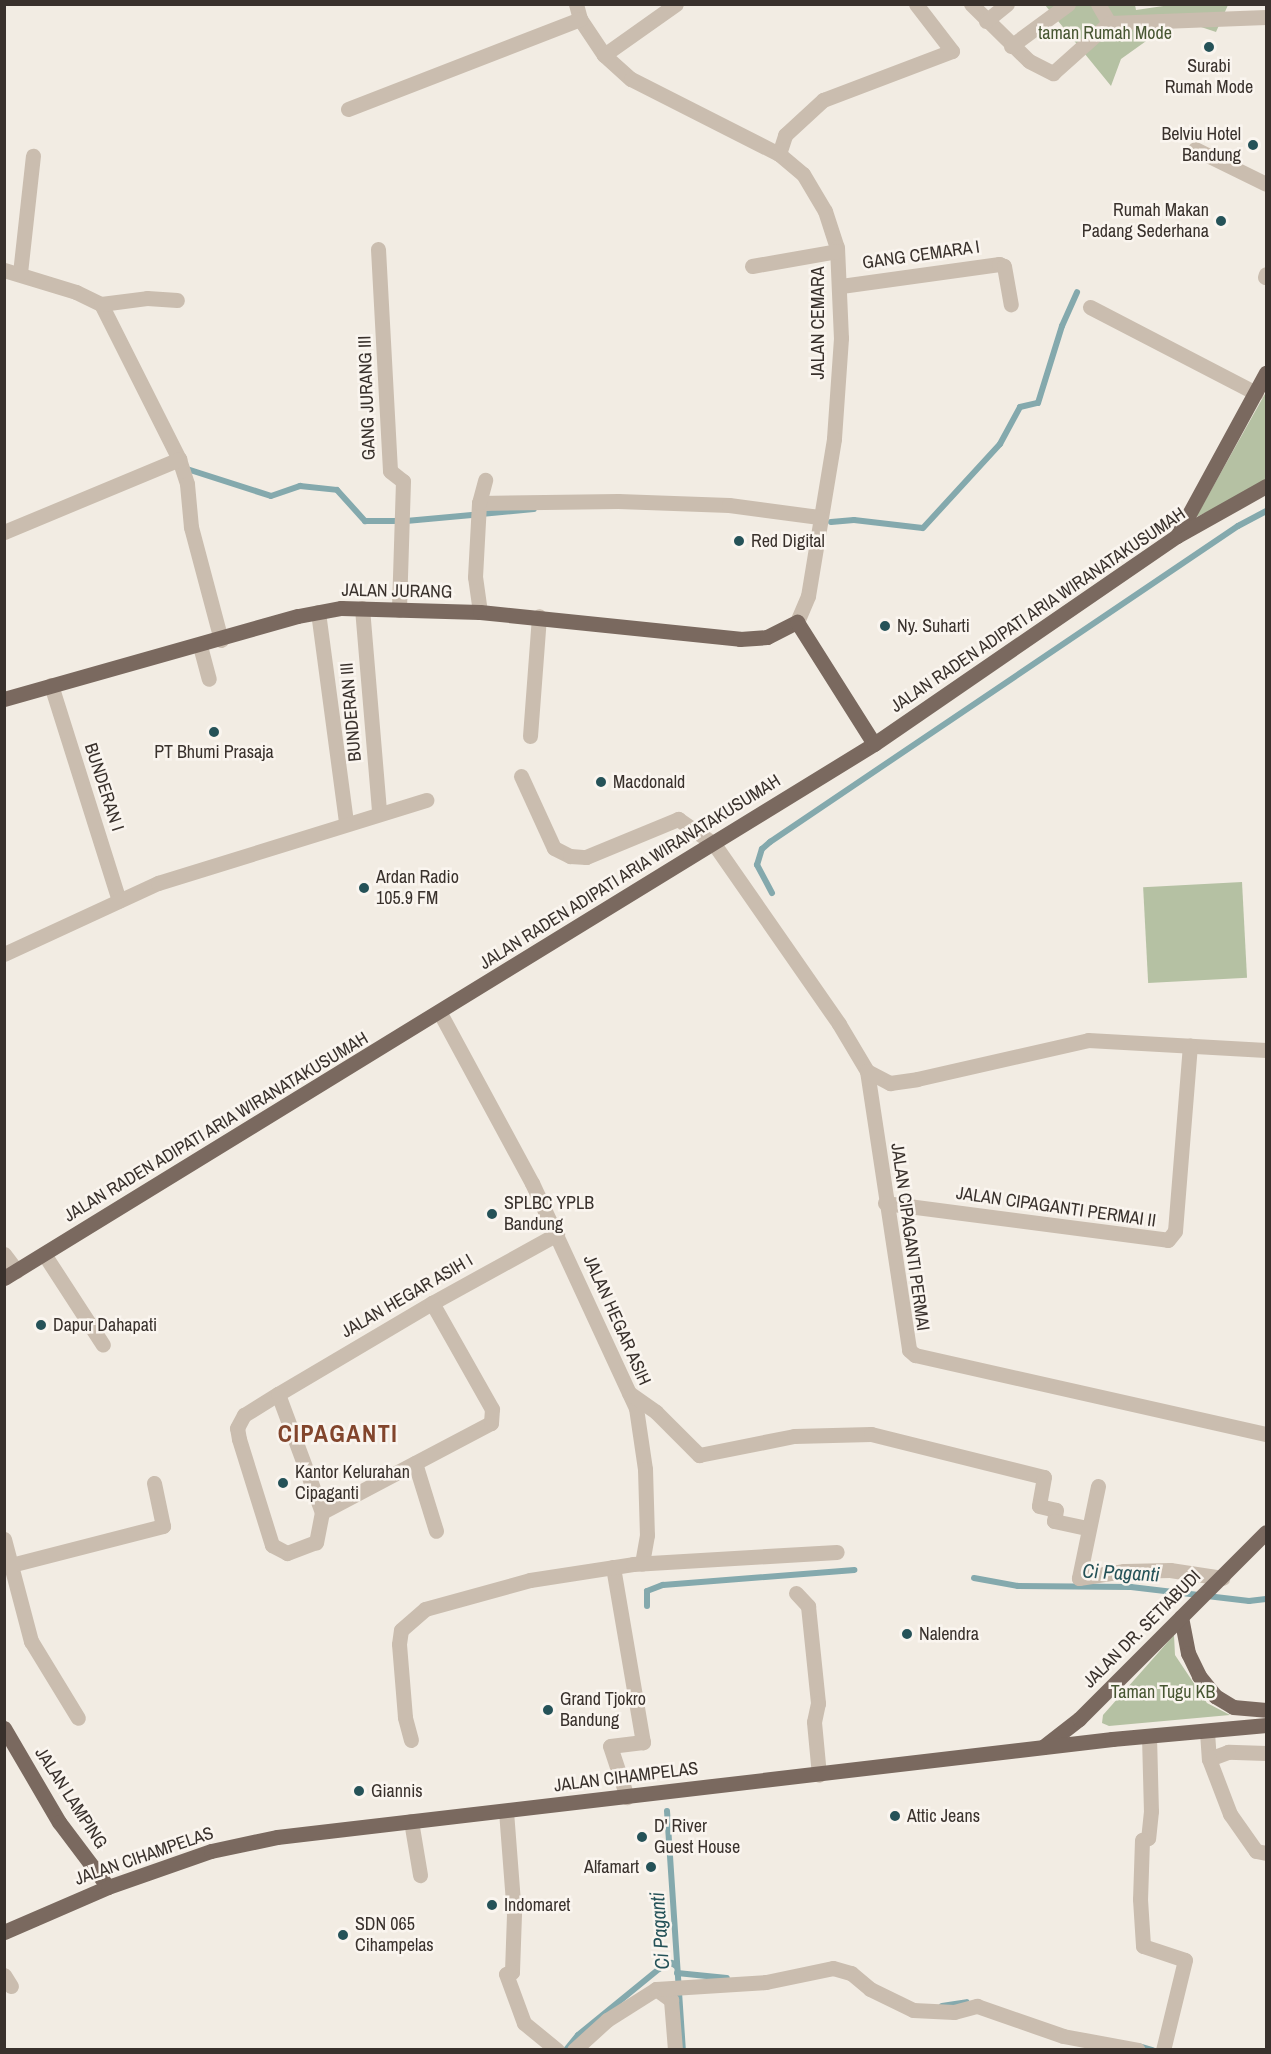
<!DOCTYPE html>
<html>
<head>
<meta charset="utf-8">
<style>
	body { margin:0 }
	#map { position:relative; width:1271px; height:2054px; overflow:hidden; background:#f2ece3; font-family:"Archivo Narrow",sans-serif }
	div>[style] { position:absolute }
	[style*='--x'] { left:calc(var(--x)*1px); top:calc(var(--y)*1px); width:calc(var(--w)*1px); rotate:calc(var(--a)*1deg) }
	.green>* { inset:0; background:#b5c1a3; transform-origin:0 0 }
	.stream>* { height:6px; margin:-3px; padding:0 3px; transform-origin:3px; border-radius:3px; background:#84a9ad }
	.minor>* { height:15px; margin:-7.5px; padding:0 7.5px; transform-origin:7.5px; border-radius:7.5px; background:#cabdaf }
	.major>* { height:15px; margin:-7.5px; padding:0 7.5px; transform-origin:7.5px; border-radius:7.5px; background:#7a695f }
	.dots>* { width:16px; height:16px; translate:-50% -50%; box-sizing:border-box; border:3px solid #faf5ef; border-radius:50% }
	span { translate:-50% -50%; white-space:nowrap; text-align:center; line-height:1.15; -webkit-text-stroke:5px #faf5ef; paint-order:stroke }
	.park-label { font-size:18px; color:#475632 }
	.poi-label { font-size:18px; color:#39312c }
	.right { translate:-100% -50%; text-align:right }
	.left { translate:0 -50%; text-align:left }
	.street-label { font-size:18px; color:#39312c }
	.water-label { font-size:20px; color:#255258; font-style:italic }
	.district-label { font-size:24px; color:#82452c; font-weight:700; letter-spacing:1.5px }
	.frame { position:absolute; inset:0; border:6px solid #39312c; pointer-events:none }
</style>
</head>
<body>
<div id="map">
	<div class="green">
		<div style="clip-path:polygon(1177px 4px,1228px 5px,1216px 32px,1177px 19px,1121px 59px,1111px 86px,1045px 5px,1135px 5px,1136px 10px)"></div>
		<div style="clip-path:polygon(1266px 392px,1266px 485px,1196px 517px)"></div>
		<div style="left:1242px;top:882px;width:96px;height:99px;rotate:87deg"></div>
		<div style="clip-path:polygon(1174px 1635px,1175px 1655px,1207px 1703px,1230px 1715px,1109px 1726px,1102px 1723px,1103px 1715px)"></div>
	</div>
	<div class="stream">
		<div style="--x:187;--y:469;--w:88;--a:17.8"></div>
		<div style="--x:271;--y:496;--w:31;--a:-19"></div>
		<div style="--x:300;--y:486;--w:37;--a:6"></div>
		<div style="--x:337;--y:490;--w:42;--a:47.9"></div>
		<div style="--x:365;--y:521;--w:30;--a:0"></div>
		<div style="--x:481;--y:514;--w:53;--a:-5.4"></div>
		<div style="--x:406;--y:521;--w:66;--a:-5.2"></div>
		<div style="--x:831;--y:522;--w:23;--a:-5"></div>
		<div style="--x:854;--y:520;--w:69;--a:6.6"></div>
		<div style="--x:923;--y:528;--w:114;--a:-47.5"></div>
		<div style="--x:1000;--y:444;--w:42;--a:-61.6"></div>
		<div style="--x:1020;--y:407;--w:18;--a:-13"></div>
		<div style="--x:1038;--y:403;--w:81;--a:-72.7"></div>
		<div style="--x:1062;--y:326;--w:37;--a:-66"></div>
		<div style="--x:772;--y:893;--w:32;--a:-118"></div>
		<div style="--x:757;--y:865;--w:17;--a:-73"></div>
		<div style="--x:762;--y:849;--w:11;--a:-41"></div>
		<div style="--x:770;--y:842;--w:565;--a:-34.03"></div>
		<div style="--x:1238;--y:526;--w:32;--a:-28"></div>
		<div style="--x:974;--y:1578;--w:45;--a:10.3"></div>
		<div style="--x:1018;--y:1586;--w:113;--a:0.5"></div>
		<div style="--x:1131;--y:1587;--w:119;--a:6.8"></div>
		<div style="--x:1249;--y:1601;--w:17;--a:-7"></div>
		<div style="--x:647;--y:1606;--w:15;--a:-90"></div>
		<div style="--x:647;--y:1591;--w:17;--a:-21"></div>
		<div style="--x:663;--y:1585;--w:192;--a:-4.5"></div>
		<div style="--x:667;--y:1811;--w:240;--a:86.2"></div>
		<div style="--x:677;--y:1973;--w:50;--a:5.7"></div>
		<div style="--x:942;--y:2006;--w:25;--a:-9"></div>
		<div style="--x:1138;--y:2046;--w:15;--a:16"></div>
		<div style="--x:566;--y:2050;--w:19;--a:-51"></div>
		<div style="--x:578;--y:2035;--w:104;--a:-39.2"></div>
		<div style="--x:659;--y:1969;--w:14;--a:-25"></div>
		<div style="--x:672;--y:1963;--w:5;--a:37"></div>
	</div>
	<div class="minor">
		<div style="--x:576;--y:4;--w:16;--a:75"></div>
		<div style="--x:580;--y:19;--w:43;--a:56.3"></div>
		<div style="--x:604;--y:55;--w:36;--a:42"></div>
		<div style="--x:631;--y:79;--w:166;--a:26.9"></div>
		<div style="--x:779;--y:154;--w:31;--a:40"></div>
		<div style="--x:803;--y:174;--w:43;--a:59.3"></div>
		<div style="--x:825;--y:211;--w:38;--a:72"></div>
		<div style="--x:837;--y:247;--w:91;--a:87.5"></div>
		<div style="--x:841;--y:338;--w:101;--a:94"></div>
		<div style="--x:834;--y:439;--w:159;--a:99.4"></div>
		<div style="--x:808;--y:596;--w:28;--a:113"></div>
		<div style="--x:971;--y:4;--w:81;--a:44.5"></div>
		<div style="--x:1029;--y:61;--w:27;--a:27"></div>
		<div style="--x:1053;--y:73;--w:75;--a:-41.8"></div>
		<div style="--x:1098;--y:4;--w:22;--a:60"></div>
		<div style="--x:986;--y:21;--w:27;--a:-39"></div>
		<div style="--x:1109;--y:23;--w:157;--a:-2.2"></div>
		<div style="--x:1011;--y:46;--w:71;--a:-36.4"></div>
		<div style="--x:604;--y:55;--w:88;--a:-35.3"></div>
		<div style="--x:348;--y:109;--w:249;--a:-21.2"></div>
		<div style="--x:1195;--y:149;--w:79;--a:26.2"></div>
		<div style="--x:779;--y:154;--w:20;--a:-72"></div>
		<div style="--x:785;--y:135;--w:52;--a:-42.6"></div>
		<div style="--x:823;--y:100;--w:138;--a:-20.8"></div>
		<div style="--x:952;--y:51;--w:59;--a:-127.5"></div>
		<div style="--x:378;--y:249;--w:222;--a:86.9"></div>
		<div style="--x:390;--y:471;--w:16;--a:38"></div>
		<div style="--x:403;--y:481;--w:129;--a:91.8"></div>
		<div style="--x:752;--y:266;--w:86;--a:-10"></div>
		<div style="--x:4;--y:270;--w:75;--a:17"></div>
		<div style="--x:76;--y:292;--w:28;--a:26"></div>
		<div style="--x:101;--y:304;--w:174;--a:63.3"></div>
		<div style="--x:179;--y:459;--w:26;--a:72"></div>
		<div style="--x:187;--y:484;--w:43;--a:84.7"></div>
		<div style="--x:191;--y:527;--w:117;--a:75.1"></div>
		<div style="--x:20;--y:273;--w:118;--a:-83.7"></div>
		<div style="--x:1265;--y:277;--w:3;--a:-72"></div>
		<div style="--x:841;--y:286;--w:160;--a:-7.9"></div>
		<div style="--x:999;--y:264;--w:5;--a:22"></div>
		<div style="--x:1004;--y:266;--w:39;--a:80"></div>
		<div style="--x:101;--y:304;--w:46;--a:-7.4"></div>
		<div style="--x:147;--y:298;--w:30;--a:4"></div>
		<div style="--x:1090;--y:307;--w:187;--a:27.4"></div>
		<div style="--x:479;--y:503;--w:139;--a:-0.8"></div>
		<div style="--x:618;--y:501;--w:111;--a:2.1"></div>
		<div style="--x:729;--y:505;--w:91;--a:7.6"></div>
		<div style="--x:4;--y:532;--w:190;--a:-22.6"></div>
		<div style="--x:362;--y:608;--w:205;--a:85.2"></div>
		<div style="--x:318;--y:612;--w:213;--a:82.4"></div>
		<div style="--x:480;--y:612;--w:35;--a:-98"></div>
		<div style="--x:475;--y:577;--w:74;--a:-86.9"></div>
		<div style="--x:479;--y:503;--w:24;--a:-75"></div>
		<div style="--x:200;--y:646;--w:34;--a:75"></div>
		<div style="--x:51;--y:685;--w:226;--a:72.5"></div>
		<div style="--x:530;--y:736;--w:120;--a:-85.7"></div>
		<div style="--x:521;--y:776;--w:79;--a:65.4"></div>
		<div style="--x:554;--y:848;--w:18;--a:27"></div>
		<div style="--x:570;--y:856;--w:16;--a:4"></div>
		<div style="--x:586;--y:857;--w:100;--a:-22.4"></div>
		<div style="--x:678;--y:819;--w:44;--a:34.8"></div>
		<div style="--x:714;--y:844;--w:219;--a:55.2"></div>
		<div style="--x:839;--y:1024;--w:55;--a:59.2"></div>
		<div style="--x:867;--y:1071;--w:282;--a:81.4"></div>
		<div style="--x:909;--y:1350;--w:8;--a:40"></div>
		<div style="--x:915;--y:1355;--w:360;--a:12.7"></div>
		<div style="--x:4;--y:954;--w:170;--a:-24.8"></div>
		<div style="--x:158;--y:883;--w:281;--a:-17.2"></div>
		<div style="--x:440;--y:1013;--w:193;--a:61.6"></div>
		<div style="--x:532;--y:1183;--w:248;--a:65.2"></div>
		<div style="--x:636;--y:1408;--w:62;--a:81.6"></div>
		<div style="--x:645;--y:1469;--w:66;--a:88.3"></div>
		<div style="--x:647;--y:1535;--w:29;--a:100"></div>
		<div style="--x:867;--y:1071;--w:26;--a:28"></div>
		<div style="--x:890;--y:1083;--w:27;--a:-8"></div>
		<div style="--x:917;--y:1079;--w:175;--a:-12.8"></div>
		<div style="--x:1088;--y:1040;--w:178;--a:3.2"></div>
		<div style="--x:885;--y:1203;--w:285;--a:7.4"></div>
		<div style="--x:1168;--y:1240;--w:11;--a:-52"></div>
		<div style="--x:1175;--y:1231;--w:186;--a:-85.4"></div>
		<div style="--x:4;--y:1254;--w:21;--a:53"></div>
		<div style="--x:44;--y:1254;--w:108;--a:57"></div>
		<div style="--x:629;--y:1393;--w:33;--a:35"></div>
		<div style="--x:656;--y:1412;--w:61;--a:45"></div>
		<div style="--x:699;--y:1455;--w:97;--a:-11.3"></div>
		<div style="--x:794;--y:1436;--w:77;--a:-1.5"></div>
		<div style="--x:871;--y:1434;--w:178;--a:14"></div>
		<div style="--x:1044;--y:1477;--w:29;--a:100"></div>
		<div style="--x:1039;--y:1506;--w:17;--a:13"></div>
		<div style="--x:1056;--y:1510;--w:11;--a:100"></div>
		<div style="--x:1054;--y:1521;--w:34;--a:12"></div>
		<div style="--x:278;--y:1394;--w:126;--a:69.6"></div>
		<div style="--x:322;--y:1512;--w:31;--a:101"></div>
		<div style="--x:316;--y:1542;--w:31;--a:159"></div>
		<div style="--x:287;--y:1553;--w:17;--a:-152"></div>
		<div style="--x:272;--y:1545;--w:111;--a:-107.3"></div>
		<div style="--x:239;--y:1439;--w:11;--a:-100"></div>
		<div style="--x:237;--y:1428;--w:15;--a:-62"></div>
		<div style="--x:244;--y:1415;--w:40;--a:-32"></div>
		<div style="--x:278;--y:1394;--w:179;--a:-30.6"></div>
		<div style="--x:432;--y:1303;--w:143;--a:-28.9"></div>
		<div style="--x:415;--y:1463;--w:71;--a:72.8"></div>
		<div style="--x:1098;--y:1486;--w:94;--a:101.7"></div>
		<div style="--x:1079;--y:1578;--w:46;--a:-8.8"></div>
		<div style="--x:1124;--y:1571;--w:46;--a:-1.2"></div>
		<div style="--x:1170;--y:1570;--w:53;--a:8.7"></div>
		<div style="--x:322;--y:1512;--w:191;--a:-27.8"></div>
		<div style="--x:491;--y:1423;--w:14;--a:-86"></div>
		<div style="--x:492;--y:1409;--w:122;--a:-119.5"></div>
		<div style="--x:4;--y:1539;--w:106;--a:75.2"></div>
		<div style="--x:31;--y:1641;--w:90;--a:58.6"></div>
		<div style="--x:11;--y:1565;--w:157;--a:-14.4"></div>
		<div style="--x:163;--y:1526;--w:44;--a:-101.8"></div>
		<div style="--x:613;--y:1567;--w:178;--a:80.3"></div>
		<div style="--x:643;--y:1742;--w:33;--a:173"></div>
		<div style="--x:610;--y:1746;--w:54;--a:71.6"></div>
		<div style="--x:796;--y:1593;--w:18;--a:47"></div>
		<div style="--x:808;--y:1606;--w:98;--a:84.1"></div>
		<div style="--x:818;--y:1703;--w:19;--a:102"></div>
		<div style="--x:814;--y:1722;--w:53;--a:84.6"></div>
		<div style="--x:1207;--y:1732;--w:27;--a:86"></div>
		<div style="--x:1149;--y:1736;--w:75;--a:88.5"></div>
		<div style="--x:1151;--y:1811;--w:27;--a:96"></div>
		<div style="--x:1148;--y:1838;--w:6;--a:162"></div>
		<div style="--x:1142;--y:1840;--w:59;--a:91.9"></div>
		<div style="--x:1140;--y:1899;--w:47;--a:86.3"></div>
		<div style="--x:1143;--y:1946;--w:44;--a:18.4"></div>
		<div style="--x:1185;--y:1960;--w:93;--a:103.7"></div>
		<div style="--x:411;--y:1740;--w:24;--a:-105"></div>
		<div style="--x:405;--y:1717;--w:73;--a:-94.7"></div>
		<div style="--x:399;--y:1644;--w:14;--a:-82"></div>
		<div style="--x:401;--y:1630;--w:32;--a:-41"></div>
		<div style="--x:425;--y:1609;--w:109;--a:-15.4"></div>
		<div style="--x:530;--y:1580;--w:104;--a:-8.8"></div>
		<div style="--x:633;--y:1564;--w:204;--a:-3.4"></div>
		<div style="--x:1266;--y:1753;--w:38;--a:-178"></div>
		<div style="--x:1228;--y:1752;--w:20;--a:160"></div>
		<div style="--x:1209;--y:1759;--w:59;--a:69.1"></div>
		<div style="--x:1230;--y:1814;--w:45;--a:54.9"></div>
		<div style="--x:1256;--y:1851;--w:10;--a:11"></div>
		<div style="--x:506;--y:1811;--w:103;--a:85.6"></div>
		<div style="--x:514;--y:1914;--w:58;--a:92"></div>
		<div style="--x:512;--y:1972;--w:6;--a:162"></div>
		<div style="--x:506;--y:1974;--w:52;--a:69.8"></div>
		<div style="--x:524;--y:2023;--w:43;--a:39.3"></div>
		<div style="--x:411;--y:1821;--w:55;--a:80.5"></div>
		<div style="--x:4;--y:1975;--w:13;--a:58"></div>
		<div style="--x:656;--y:1989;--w:19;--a:36"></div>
		<div style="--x:671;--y:2000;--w:50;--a:85.4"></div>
		<div style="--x:574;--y:2050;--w:45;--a:-42.3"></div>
		<div style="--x:607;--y:2020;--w:58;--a:-32.3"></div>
		<div style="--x:656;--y:1989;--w:110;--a:-3.6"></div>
		<div style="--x:766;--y:1982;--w:68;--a:-11.8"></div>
		<div style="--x:833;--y:1968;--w:19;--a:16"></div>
		<div style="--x:851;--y:1973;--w:25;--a:40"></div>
		<div style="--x:870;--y:1989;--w:48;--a:26"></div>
		<div style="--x:913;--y:2010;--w:41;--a:2.8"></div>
		<div style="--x:954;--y:2012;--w:24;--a:-15"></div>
		<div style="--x:977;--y:2006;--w:91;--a:19.2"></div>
		<div style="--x:1063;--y:2036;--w:76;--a:10.6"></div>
	</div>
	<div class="major">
		<div style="--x:1177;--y:536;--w:186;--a:-61.4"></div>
		<div style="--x:4;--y:699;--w:305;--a:-15.8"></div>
		<div style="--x:298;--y:616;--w:44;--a:-10.5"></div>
		<div style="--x:341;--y:608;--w:139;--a:1.6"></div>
		<div style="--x:480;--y:612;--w:261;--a:5.9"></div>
		<div style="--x:740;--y:639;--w:27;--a:-4"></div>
		<div style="--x:767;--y:637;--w:34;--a:-27"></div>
		<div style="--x:797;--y:622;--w:144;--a:57.7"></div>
		<div style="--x:4;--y:1278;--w:1021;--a:-31.54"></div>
		<div style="--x:874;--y:744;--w:368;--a:-34.5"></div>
		<div style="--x:1177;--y:536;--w:102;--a:-29.3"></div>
		<div style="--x:1181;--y:1617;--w:37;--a:79"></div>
		<div style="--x:1188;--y:1653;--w:25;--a:64"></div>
		<div style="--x:1199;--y:1676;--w:26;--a:51"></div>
		<div style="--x:1215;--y:1696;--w:21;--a:31"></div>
		<div style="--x:1233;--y:1707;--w:33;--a:5"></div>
		<div style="--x:4;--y:1728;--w:109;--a:59.7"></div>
		<div style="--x:59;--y:1822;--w:81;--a:53"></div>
		<div style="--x:1043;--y:1747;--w:46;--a:-37.9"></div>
		<div style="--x:1079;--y:1719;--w:264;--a:-45"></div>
		<div style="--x:4;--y:1932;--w:113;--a:-23.4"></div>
		<div style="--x:108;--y:1887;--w:109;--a:-19.3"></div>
		<div style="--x:211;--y:1851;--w:67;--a:-12"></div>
		<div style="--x:277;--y:1837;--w:841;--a:-6.69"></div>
		<div style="--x:1112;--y:1739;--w:155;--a:-5.2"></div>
	</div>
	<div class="dots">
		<div style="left:1209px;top:47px;background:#255258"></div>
		<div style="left:1253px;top:145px;background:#255258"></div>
		<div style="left:1221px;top:221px;background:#255258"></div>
		<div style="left:739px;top:541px;background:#255258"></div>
		<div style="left:885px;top:626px;background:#255258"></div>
		<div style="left:214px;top:732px;background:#255258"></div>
		<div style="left:601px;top:782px;background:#255258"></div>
		<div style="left:364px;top:888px;background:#255258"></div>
		<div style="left:492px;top:1214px;background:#255258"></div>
		<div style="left:41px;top:1325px;background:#255258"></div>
		<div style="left:283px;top:1483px;background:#255258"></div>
		<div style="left:907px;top:1634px;background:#255258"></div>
		<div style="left:548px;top:1710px;background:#255258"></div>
		<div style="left:359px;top:1791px;background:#255258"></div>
		<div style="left:895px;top:1816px;background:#255258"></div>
		<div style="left:642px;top:1837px;background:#255258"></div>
		<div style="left:651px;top:1867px;background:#255258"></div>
		<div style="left:492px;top:1905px;background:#255258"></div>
		<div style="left:343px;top:1935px;background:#255258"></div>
	</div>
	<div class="park-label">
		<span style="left:1105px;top:33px">taman Rumah Mode</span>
		<span style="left:1163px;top:1692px">Taman Tugu KB</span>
	</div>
	<div class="poi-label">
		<span style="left:1209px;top:77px">Surabi<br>Rumah Mode</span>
		<span class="right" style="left:1241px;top:145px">Belviu Hotel<br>Bandung</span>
		<span class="right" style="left:1209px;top:221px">Rumah Makan<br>Padang Sederhana</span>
		<span class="left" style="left:751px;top:541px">Red Digital</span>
		<span class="left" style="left:897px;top:626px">Ny. Suharti</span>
		<span style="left:214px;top:752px">PT Bhumi Prasaja</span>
		<span class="left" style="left:613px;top:782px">Macdonald</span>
		<span class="left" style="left:376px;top:888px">Ardan Radio<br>105.9 FM</span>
		<span class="left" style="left:504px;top:1214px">SPLBC YPLB<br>Bandung</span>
		<span class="left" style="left:53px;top:1325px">Dapur Dahapati</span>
		<span class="left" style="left:295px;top:1483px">Kantor Kelurahan<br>Cipaganti</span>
		<span class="left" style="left:919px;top:1634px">Nalendra</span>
		<span class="left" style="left:560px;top:1710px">Grand Tjokro<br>Bandung</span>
		<span class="left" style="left:371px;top:1791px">Giannis</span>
		<span class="left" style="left:907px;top:1816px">Attic Jeans</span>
		<span class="left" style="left:654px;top:1837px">D' River<br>Guest House</span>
		<span class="right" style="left:639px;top:1867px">Alfamart</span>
		<span class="left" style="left:504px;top:1905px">Indomaret</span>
		<span class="left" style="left:355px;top:1935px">SDN 065<br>Cihampelas</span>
	</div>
	<div class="street-label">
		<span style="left:921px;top:255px;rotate:-8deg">GANG CEMARA I</span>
		<span style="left:818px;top:323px;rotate:-90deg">JALAN CEMARA</span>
		<span style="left:367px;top:398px;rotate:-92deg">GANG JURANG III</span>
		<span style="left:397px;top:591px;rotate:1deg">JALAN JURANG</span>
		<span style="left:1038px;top:610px;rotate:-34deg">JALAN RADEN ADIPATI ARIA WIRANATAKUSUMAH</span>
		<span style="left:351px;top:712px;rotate:-95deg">BUNDERAN III</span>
		<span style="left:104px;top:787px;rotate:72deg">BUNDERAN I</span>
		<span style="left:630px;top:872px;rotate:-32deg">JALAN RADEN ADIPATI ARIA WIRANATAKUSUMAH</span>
		<span style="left:216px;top:1127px;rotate:-31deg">JALAN RADEN ADIPATI ARIA WIRANATAKUSUMAH</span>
		<span style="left:1056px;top:1207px;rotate:8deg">JALAN CIPAGANTI PERMAI II</span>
		<span style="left:910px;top:1237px;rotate:82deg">JALAN CIPAGANTI PERMAI</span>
		<span style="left:407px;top:1296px;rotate:-30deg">JALAN HEGAR ASIH I</span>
		<span style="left:617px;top:1320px;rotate:66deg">JALAN HEGAR ASIH</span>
		<span style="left:1142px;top:1629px;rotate:-45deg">JALAN DR. SETIABUDI</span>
		<span style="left:626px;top:1777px;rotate:-7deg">JALAN CIHAMPELAS</span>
		<span style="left:71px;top:1798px;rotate:57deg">JALAN LAMPING</span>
		<span style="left:144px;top:1856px;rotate:-19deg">JALAN CIHAMPELAS</span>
	</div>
	<div class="water-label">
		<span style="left:1121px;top:1572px;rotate:3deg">Ci Paganti</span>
		<span style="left:659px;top:1931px;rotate:-94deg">Ci Paganti</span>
	</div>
	<div class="district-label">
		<span style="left:338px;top:1434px">CIPAGANTI</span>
	</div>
	<div class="frame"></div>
</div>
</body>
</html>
